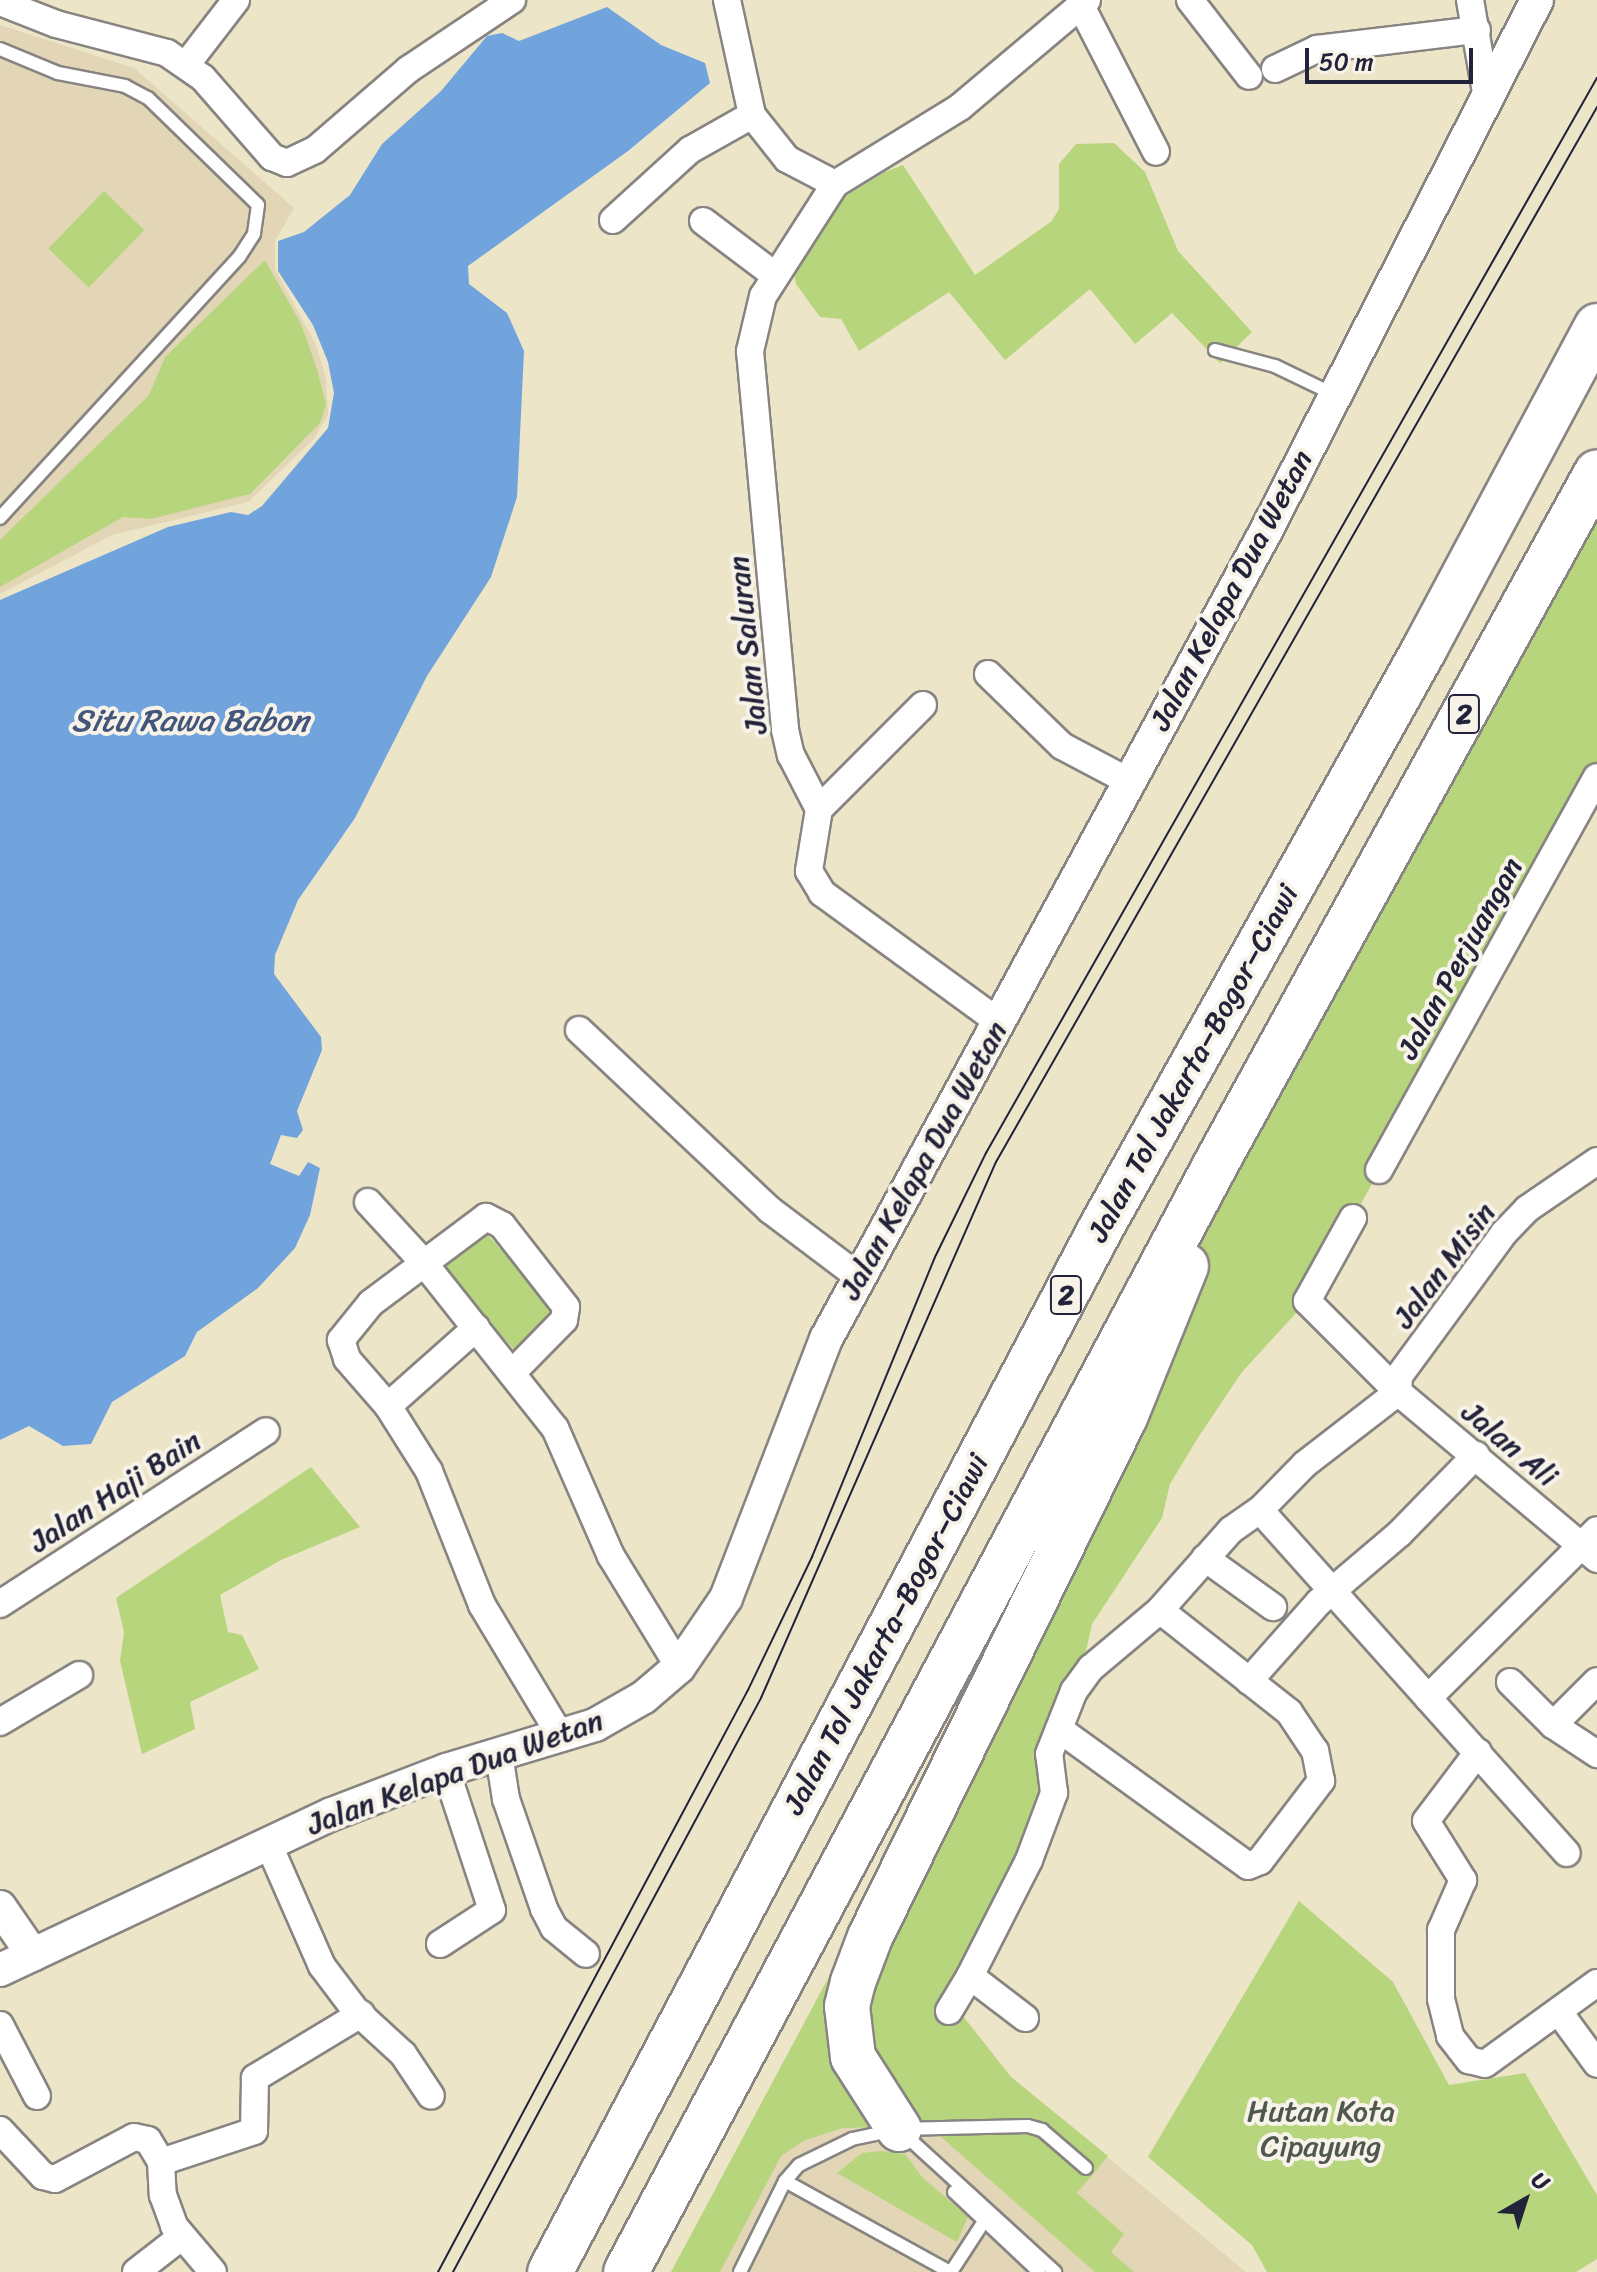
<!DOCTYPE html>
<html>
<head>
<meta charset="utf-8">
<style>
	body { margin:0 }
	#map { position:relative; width:1597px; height:2272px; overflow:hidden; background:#ece5c7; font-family:Sriracha,sans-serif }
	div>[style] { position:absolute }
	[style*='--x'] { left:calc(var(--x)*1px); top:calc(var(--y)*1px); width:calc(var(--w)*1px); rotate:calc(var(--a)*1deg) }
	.built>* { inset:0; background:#e2d6b7 }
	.green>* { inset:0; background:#b7d57c; transform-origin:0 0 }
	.water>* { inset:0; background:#71a4dd }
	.roads { filter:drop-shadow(2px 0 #878481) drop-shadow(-2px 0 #878481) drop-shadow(0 2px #878481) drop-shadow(0 -2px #878481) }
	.service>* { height:12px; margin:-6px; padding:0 6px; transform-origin:6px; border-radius:6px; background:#fff }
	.minor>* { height:26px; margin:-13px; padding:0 13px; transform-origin:13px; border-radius:13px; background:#fff }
	.tertiary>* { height:32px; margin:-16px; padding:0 16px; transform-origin:16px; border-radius:16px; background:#fff }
	.motorway>* { height:44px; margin:-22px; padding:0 22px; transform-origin:22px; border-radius:22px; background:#fff }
	.tram>* { height:2px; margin:-1px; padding:0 1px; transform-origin:1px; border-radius:1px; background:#22223b }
	span { translate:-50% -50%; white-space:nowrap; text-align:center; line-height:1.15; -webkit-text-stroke:8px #f7f3e8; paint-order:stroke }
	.shield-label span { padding:2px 6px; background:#f7f3e8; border:2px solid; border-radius:6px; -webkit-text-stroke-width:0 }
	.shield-label { font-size:28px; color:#22223b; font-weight:700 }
	.street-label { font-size:30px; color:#22223b }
	.park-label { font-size:30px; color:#4f584e }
	.water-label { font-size:32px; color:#42567c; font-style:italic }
	.north { position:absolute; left:1485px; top:2160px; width:80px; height:80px; -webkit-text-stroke:6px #f7f3e8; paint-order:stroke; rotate:39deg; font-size:22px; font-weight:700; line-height:32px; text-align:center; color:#22223b }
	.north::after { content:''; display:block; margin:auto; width:28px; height:36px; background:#22223b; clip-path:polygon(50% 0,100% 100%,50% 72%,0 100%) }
	.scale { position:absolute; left:1305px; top:48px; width:168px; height:36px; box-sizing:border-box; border:4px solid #22223b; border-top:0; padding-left:10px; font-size:24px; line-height:28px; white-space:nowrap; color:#22223b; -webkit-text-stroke:6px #f7f3e8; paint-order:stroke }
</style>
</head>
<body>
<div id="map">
	<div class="built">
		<div style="clip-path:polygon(0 25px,134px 68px,294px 208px,275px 241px,275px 269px,316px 345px,326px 378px,328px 415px,313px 440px,248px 502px,112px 535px,0 594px)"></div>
		<div style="clip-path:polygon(932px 1800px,958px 1813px,1004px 1882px,944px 1993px,1011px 2077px,1246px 2272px,671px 2272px)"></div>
	</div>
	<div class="green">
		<div style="clip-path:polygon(1114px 143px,1145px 172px,1178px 251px,1252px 332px,1220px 363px,1172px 313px,1135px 344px,1090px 289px,1005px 360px,949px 292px,859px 351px,841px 319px,820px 317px,796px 284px,793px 265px,839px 200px,885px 172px,903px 165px,975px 275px,1052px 221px,1059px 209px,1059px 164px,1076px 144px)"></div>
		<div style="left:104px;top:191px;width:56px;height:80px;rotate:44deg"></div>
		<div style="clip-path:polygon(265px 260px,301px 324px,317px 369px,326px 404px,320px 423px,250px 494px,151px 519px,123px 517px,0 587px,0 540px,149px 395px,165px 357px)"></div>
		<div style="clip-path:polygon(1597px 470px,1597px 778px,1307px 1301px,1242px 1372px,1199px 1436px,1170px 1484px,1162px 1518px,1092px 1624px,1054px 1793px,944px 1992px,1011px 2077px,1108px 2156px,1077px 2193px,1124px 2234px,1111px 2252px,1134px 2272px,1095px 2272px,915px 2114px,889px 2082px,875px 2051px,868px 2006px,879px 1968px,957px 1813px,936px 1802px,1218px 1160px)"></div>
		<div style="left:483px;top:1230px;width:114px;height:59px;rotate:47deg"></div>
		<div style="clip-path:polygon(311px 1467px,360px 1527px,281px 1560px,220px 1595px,228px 1632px,242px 1635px,259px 1669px,190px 1702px,195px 1729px,142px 1754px,120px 1661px,124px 1632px,116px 1598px)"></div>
		<div style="clip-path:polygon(925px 1797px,856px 1946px,885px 2127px,843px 2128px,805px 2140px,781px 2156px,720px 2272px,671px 2272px)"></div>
		<div style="clip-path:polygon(1299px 1901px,1393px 1982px,1449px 2085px,1525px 2073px,1597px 2195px,1597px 2259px,1576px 2272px,1267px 2272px,1252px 2245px,1148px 2157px)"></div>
		<div style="clip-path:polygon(881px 2151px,905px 2154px,922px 2177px,968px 2217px,957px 2242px,837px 2173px,862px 2153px)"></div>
	</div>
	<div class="water">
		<div style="clip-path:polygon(607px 7px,661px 45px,705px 63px,710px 83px,628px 151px,468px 266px,469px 284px,507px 313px,524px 351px,517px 497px,491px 577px,427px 676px,355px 818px,298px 900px,275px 955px,274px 974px,321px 1037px,322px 1050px,297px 1111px,303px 1130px,297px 1138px,281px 1135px,270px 1164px,299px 1176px,308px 1162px,320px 1168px,310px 1215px,295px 1248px,258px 1288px,197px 1332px,185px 1356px,112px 1402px,91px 1444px,63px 1446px,29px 1426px,0 1440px,0 600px,168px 527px,231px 512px,248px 515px,262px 506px,328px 428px,334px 393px,328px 362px,313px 325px,278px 271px,278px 241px,304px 232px,350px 195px,382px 144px,441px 91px,487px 36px,502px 33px,519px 41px)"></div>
	</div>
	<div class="roads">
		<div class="service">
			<div style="--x:0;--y:49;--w:63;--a:22.5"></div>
			<div style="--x:58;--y:73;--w:68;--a:11"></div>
			<div style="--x:125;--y:86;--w:26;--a:28"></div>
			<div style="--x:148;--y:98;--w:153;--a:44.2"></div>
			<div style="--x:258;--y:205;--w:29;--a:98"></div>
			<div style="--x:254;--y:234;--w:27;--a:123"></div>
			<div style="--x:239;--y:257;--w:354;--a:132.5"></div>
			<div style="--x:1215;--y:350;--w:62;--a:14.9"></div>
			<div style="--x:1275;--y:366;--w:67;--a:25.8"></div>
			<div style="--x:904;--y:2134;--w:205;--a:42.4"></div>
			<div style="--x:785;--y:2181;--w:188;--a:28.9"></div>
			<div style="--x:954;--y:2192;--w:117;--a:43.3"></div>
			<div style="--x:740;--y:2272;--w:102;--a:-63.7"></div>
			<div style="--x:785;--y:2181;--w:21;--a:-49"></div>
			<div style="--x:799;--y:2165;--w:59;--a:-26.1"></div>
			<div style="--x:852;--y:2139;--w:48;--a:-12"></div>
			<div style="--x:899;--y:2129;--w:129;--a:-1.3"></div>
			<div style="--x:1028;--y:2126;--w:15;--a:16"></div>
			<div style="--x:1042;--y:2130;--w:58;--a:40.8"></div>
			<div style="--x:951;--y:2272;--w:59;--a:-56.9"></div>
		</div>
		<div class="minor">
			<div style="--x:727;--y:0;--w:118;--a:77.7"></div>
			<div style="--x:752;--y:115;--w:56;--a:51.5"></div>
			<div style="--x:787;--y:159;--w:54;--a:27.5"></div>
			<div style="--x:835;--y:184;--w:147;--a:-31.6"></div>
			<div style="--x:960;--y:107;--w:166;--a:-40.1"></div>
			<div style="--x:1190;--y:0;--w:96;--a:52.2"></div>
			<div style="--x:1470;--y:0;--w:94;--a:80.2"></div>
			<div style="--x:0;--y:2;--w:60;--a:21.4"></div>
			<div style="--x:56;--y:24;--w:115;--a:14.6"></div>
			<div style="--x:167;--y:53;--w:44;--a:34.8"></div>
			<div style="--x:203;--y:78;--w:105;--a:48.9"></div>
			<div style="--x:272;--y:157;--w:16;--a:22"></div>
			<div style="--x:287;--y:163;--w:31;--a:-25"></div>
			<div style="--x:315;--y:150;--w:124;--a:-40.8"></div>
			<div style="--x:409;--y:69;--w:124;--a:-33.8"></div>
			<div style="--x:1080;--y:4;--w:166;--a:62.8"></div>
			<div style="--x:186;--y:65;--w:82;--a:-52.4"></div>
			<div style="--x:1275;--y:69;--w:47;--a:-25.5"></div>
			<div style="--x:1317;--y:49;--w:161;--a:-6.8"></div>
			<div style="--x:835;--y:184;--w:133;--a:122.7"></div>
			<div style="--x:763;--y:296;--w:57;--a:103.3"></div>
			<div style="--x:750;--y:351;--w:381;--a:84.7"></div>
			<div style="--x:785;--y:730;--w:26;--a:77"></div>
			<div style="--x:791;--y:755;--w:61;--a:62.6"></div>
			<div style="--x:819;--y:809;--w:63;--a:99.2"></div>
			<div style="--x:809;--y:871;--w:26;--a:59"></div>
			<div style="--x:822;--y:893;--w:219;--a:36.1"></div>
			<div style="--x:613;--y:220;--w:104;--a:-42.3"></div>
			<div style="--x:690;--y:150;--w:71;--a:-29.4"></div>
			<div style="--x:703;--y:221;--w:91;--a:37"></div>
			<div style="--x:988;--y:674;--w:103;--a:44.2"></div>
			<div style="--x:1062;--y:746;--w:75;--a:27.9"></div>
			<div style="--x:819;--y:809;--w:147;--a:-45"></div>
			<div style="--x:579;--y:1030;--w:262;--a:43.3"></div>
			<div style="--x:770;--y:1210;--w:111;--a:37"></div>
			<div style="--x:1379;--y:1170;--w:449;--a:-61"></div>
			<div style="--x:368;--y:1202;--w:83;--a:47.4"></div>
			<div style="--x:424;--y:1263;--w:211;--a:51.6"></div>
			<div style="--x:555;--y:1428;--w:140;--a:66.4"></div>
			<div style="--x:611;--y:1556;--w:130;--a:58.5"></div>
			<div style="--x:1353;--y:1218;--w:95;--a:119"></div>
			<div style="--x:1307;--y:1301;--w:129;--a:45"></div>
			<div style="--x:1398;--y:1392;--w:260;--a:40"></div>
			<div style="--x:512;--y:1373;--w:74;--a:-45.5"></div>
			<div style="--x:564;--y:1320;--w:13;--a:-81"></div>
			<div style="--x:566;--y:1307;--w:104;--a:-128"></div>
			<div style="--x:502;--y:1225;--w:18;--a:-153"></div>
			<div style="--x:486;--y:1217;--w:144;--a:143.2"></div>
			<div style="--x:371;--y:1303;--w:48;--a:129"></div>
			<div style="--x:341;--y:1340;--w:20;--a:72"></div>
			<div style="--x:347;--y:1359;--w:62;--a:48.9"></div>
			<div style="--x:388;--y:1406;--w:77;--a:57.8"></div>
			<div style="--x:429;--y:1471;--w:144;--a:68.4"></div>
			<div style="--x:482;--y:1605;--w:155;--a:59"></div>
			<div style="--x:1398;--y:1392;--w:16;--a:-86"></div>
			<div style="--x:1399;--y:1376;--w:177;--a:-53.7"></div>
			<div style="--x:1504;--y:1233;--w:33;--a:-46"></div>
			<div style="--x:1527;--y:1209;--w:85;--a:-34.4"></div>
			<div style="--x:388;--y:1406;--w:118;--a:-41.6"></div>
			<div style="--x:1260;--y:1510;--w:64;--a:-45.6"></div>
			<div style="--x:1305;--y:1464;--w:118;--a:-37.7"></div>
			<div style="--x:1205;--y:1558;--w:84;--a:35.8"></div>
			<div style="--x:0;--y:1604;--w:317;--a:-33"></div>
			<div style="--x:1249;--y:1681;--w:106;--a:-48.5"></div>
			<div style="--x:1319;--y:1602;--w:106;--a:-40.4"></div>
			<div style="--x:1400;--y:1533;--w:109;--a:-45.7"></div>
			<div style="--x:1510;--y:1682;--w:61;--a:45"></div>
			<div style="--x:1553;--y:1725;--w:53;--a:33.4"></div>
			<div style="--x:1428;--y:1698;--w:238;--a:-44.8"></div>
			<div style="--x:0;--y:1722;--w:92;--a:-30.7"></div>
			<div style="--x:1553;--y:1725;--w:62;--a:-45"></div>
			<div style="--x:1059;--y:1729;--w:233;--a:35.9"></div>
			<div style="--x:1248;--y:1866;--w:13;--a:-23"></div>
			<div style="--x:1260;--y:1861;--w:101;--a:-52.7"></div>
			<div style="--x:1321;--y:1781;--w:31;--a:-101"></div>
			<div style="--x:1315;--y:1751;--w:47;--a:-123.7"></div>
			<div style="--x:1289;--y:1712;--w:164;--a:-141.7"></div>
			<div style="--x:1478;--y:1752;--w:86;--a:127"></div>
			<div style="--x:1426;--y:1821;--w:70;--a:57.9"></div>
			<div style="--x:1463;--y:1880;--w:55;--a:113.7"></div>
			<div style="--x:1441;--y:1930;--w:69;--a:90"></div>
			<div style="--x:1441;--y:1999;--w:38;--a:76"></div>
			<div style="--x:1450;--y:2036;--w:31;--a:52"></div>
			<div style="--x:1469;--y:2060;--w:16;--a:14"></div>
			<div style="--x:1485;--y:2064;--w:138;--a:-35.9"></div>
			<div style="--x:499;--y:1754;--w:46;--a:81.2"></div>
			<div style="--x:506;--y:1799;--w:116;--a:70.9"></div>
			<div style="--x:544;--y:1909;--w:21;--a:62"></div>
			<div style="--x:554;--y:1928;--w:41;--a:39.1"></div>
			<div style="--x:268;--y:1843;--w:134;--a:66.3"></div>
			<div style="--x:322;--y:1966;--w:56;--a:52.9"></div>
			<div style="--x:356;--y:2011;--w:64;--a:42.5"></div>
			<div style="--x:403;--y:2054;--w:50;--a:56.3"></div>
			<div style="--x:440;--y:1944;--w:62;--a:-33.2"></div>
			<div style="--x:492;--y:1910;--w:147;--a:-108.2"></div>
			<div style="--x:949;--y:2011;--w:41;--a:-59"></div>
			<div style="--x:1559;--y:2012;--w:64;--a:53.8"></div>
			<div style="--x:1025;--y:2018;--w:69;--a:-142.6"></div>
			<div style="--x:970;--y:1976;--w:130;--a:-63"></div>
			<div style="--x:1029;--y:1860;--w:72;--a:-69.5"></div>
			<div style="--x:1054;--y:1793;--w:39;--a:-97"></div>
			<div style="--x:1049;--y:1754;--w:68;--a:-68.4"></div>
			<div style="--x:1074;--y:1691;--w:29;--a:-54"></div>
			<div style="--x:1091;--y:1668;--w:90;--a:-40"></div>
			<div style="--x:1160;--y:1610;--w:107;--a:-48.4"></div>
			<div style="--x:1231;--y:1530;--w:35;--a:-35"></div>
			<div style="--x:1260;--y:1510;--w:460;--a:48.2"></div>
			<div style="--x:0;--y:2025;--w:80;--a:62.5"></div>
			<div style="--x:0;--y:2130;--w:63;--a:46.9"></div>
			<div style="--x:43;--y:2176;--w:12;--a:14"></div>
			<div style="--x:55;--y:2179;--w:89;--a:-28"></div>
			<div style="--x:134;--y:2137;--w:14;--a:12"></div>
			<div style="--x:148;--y:2140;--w:26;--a:59"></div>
			<div style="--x:161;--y:2162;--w:33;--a:87"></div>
			<div style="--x:163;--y:2195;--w:33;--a:70"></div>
			<div style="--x:174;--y:2226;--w:60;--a:49.7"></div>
			<div style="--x:161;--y:2162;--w:98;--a:-18.4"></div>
			<div style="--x:254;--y:2131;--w:53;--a:-88.9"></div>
			<div style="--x:255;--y:2078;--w:124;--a:-31.1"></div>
			<div style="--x:136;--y:2272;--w:57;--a:-37.9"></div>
		</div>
		<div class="tertiary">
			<div style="--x:0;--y:1907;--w:58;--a:55.5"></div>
			<div style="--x:0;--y:1970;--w:367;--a:-25.2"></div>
			<div style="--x:332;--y:1814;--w:122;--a:-21.1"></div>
			<div style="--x:446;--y:1770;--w:156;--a:-16.8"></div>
			<div style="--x:595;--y:1725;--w:56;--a:-29.7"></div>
			<div style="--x:644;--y:1697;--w:46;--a:-40.6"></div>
			<div style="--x:679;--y:1667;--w:83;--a:-55.7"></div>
			<div style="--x:726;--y:1598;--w:278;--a:-68.9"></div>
			<div style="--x:826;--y:1339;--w:920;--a:-61.43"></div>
			<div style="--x:1266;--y:531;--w:596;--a:-62.96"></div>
		</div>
		<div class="motorway">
			<div style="--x:899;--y:2129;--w:85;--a:-122.6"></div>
			<div style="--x:853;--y:2057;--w:51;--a:-96.7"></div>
			<div style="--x:847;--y:2006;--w:25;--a:-76"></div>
			<div style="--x:853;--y:1982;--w:48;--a:-69.3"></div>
			<div style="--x:870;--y:1937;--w:579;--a:-63.88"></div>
			<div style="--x:1125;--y:1417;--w:163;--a:-68"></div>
			<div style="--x:550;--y:2272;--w:1183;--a:-62.18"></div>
			<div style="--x:1102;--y:1226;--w:662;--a:-60.8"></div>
			<div style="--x:1425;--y:648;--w:365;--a:-61.9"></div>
			<div style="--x:626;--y:2272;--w:1260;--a:-61.97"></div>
			<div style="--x:1218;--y:1160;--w:785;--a:-61.15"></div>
		</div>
	</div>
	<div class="tram">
		<div style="--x:438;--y:2272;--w:659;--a:-61.96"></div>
		<div style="--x:748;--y:1690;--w:148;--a:-64.3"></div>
		<div style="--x:812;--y:1557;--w:326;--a:-67.7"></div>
		<div style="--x:936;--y:1255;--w:114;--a:-63.9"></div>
		<div style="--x:986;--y:1153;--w:1237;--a:-60.39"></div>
		<div style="--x:453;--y:2272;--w:651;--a:-61.78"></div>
		<div style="--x:761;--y:1698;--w:585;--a:-66.33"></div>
		<div style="--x:996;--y:1162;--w:1214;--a:-60.33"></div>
	</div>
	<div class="shield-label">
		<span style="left:1464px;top:714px">2</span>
		<span style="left:1066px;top:1295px">2</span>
	</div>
	<div class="street-label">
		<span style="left:1231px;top:590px;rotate:-62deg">Jalan Kelapa Dua Wetan</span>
		<span style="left:747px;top:645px;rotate:-96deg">Jalan Saluran</span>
		<span style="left:1460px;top:958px;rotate:-61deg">Jalan Perjuangan</span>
		<span style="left:1193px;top:1063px;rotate:-61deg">Jalan Tol Jakarta–Bogor–Ciawi</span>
		<span style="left:923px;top:1160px;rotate:-61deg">Jalan Kelapa Dua Wetan</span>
		<span style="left:1444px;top:1265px;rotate:-53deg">Jalan Misin</span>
		<span style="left:1510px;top:1444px;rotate:40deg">Jalan Ali</span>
		<span style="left:115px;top:1491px;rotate:-33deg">Jalan Haji Bain</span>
		<span style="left:886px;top:1634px;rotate:-62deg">Jalan Tol Jakarta–Bogor–Ciawi</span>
		<span style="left:455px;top:1772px;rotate:-20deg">Jalan Kelapa Dua Wetan</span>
	</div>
	<div class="park-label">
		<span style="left:1321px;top:2128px">Hutan Kota<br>Cipayung</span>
	</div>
	<div class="water-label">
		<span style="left:190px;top:721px">Situ Rawa Babon</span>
	</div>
	<div class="north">U</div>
	<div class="scale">50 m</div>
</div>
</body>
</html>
